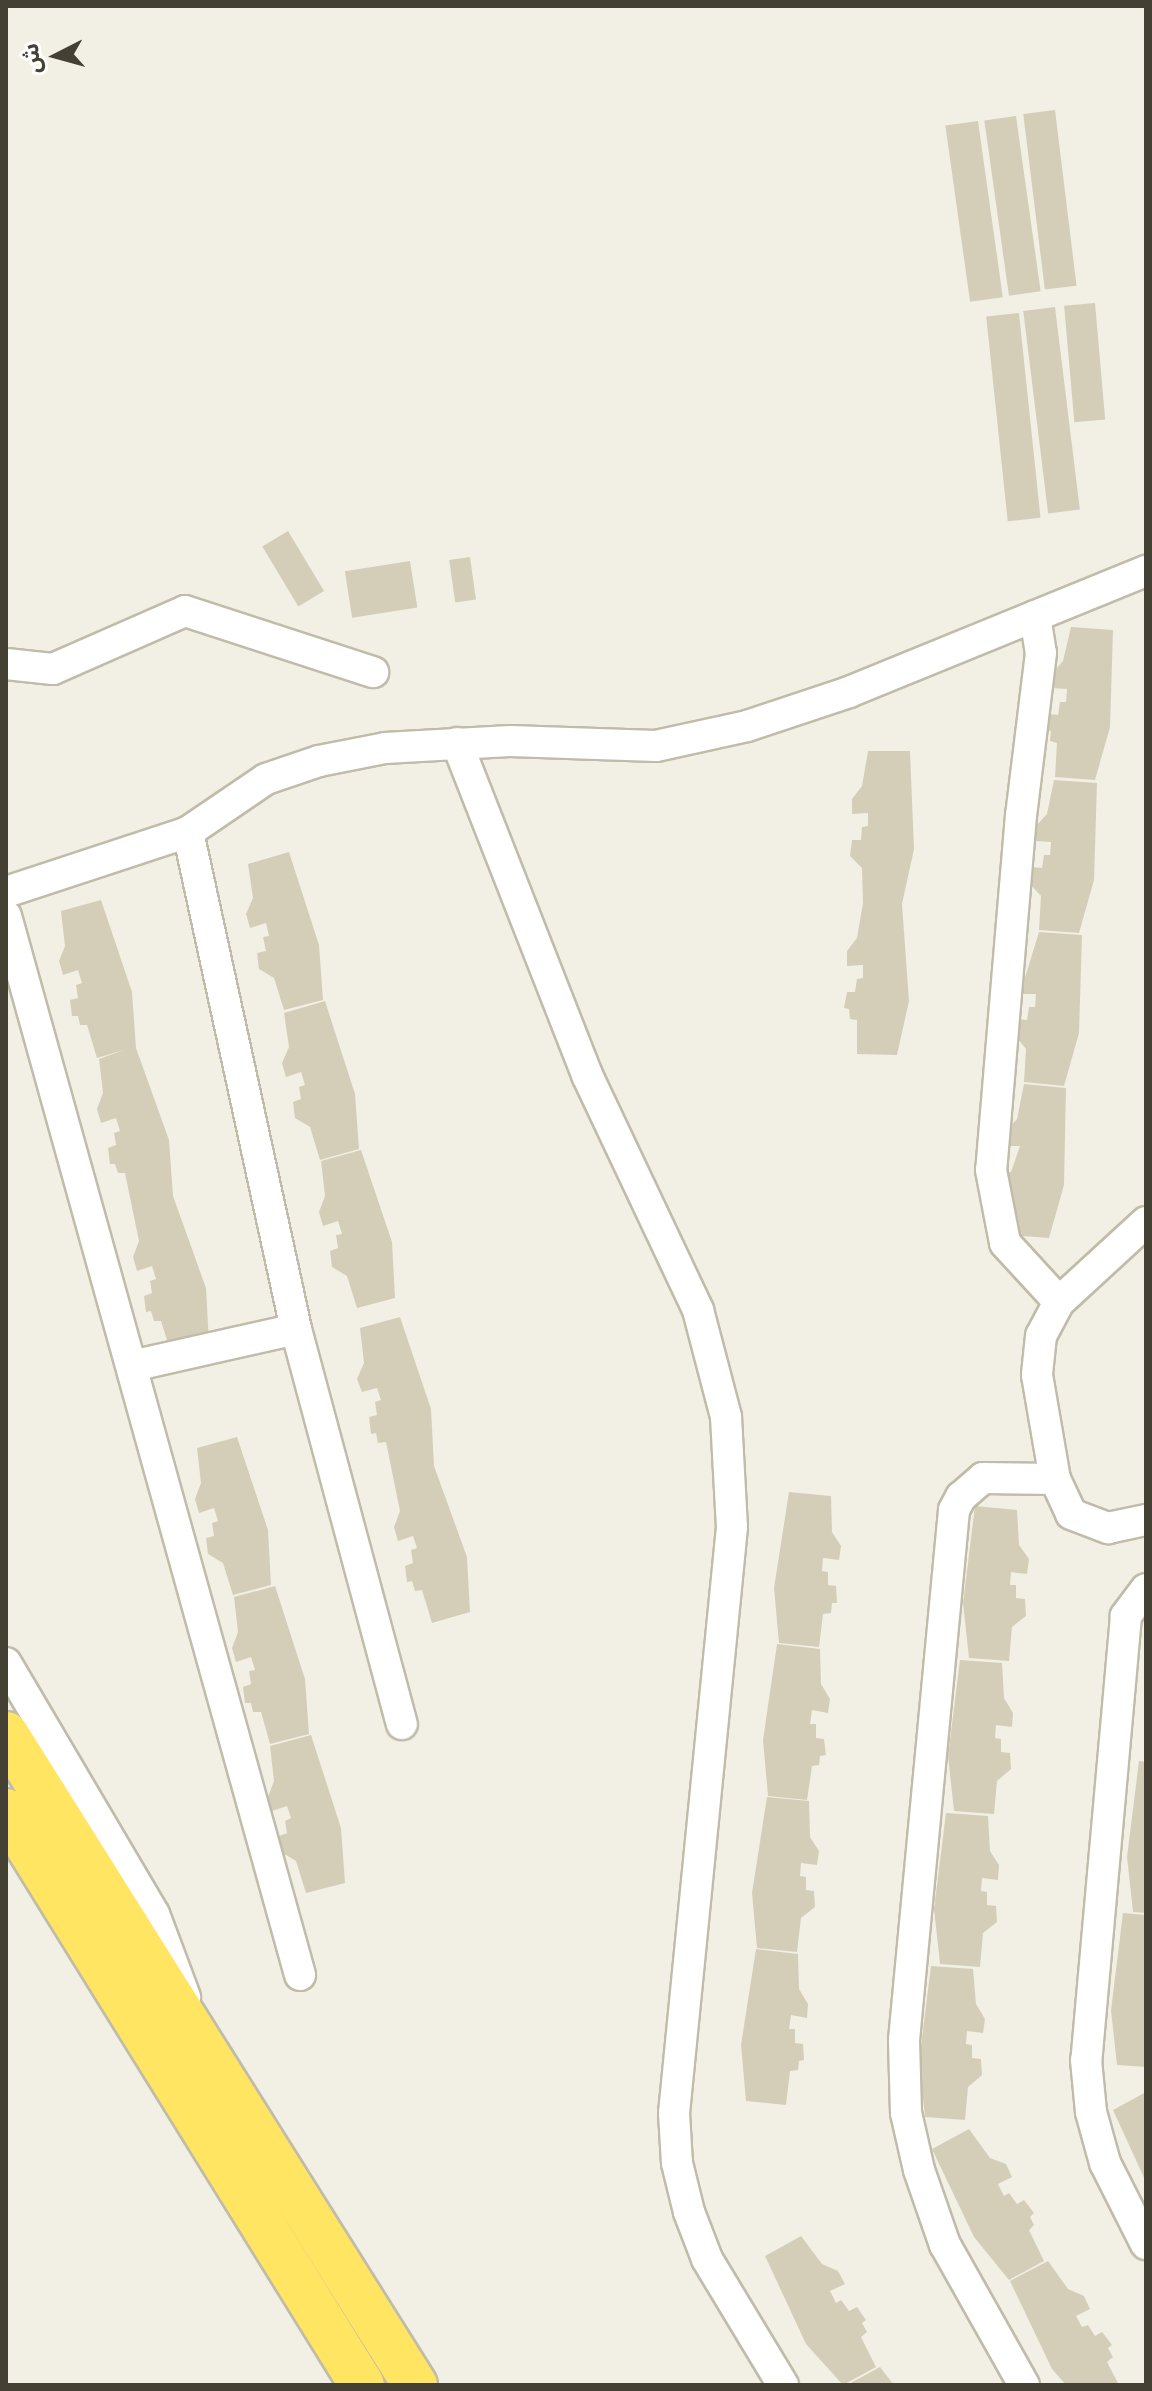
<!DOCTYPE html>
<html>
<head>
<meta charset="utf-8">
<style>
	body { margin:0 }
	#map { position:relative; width:1152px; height:2391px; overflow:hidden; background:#f2f0e4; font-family:Figtree,"Noto Sans Arabic",sans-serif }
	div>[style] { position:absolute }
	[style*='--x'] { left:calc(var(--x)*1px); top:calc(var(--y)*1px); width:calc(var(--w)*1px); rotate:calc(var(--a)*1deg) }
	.building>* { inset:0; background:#d4ceb9; transform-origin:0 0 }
	.roads { filter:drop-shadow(2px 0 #c0bca9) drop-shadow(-2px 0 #c0bca9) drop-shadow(0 2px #c0bca9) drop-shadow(0 -2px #c0bca9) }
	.street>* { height:30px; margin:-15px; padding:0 15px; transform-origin:15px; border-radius:15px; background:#fff }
	.highway>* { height:44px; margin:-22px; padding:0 22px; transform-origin:22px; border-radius:22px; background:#ffe562 }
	span { translate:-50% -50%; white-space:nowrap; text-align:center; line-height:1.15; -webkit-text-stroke:8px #fff; paint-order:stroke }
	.frame { position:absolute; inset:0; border:8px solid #444034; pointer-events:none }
	.north { position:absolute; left:16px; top:16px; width:80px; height:80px; -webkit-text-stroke:6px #fff; paint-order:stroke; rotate:264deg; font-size:22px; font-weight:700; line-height:32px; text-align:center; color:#444034 }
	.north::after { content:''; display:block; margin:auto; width:28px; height:36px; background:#444034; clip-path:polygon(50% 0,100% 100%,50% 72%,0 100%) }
</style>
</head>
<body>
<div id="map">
	<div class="building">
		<div style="left:1055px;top:110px;width:177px;height:32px;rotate:83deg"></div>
		<div style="left:1016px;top:116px;width:177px;height:32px;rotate:82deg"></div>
		<div style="left:978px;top:121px;width:178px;height:33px;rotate:82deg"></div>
		<div style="left:1095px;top:303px;width:117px;height:31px;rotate:85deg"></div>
		<div style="left:1055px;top:307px;width:204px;height:32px;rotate:83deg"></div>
		<div style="left:1019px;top:313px;width:206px;height:33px;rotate:84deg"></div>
		<div style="left:288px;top:531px;width:70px;height:30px;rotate:59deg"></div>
		<div style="left:470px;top:557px;width:43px;height:21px;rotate:82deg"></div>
		<div style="left:410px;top:561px;width:47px;height:66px;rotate:81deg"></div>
		<div style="clip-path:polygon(1071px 627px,1113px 630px,1110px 727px,1095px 780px,1055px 777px,1057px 743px,1050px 741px,1051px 731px,1046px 730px,1049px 714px,1058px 715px,1060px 702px,1066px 702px,1067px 689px,1051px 688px,1052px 674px,1063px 661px)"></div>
		<div style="clip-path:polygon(868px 751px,910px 751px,914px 849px,902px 904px,909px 1001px,897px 1055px,857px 1054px,857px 1020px,850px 1019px,849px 1009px,844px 1008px,847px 992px,855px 992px,857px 979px,863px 978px,863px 965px,847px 966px,847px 951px,857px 938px,863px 903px,862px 868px,850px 856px,852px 840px,861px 840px,862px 827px,868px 826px,868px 813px,852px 814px,852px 799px,862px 786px)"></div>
		<div style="clip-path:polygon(1054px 780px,1097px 783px,1094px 880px,1079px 933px,1039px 930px,1041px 896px,1029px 883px,1033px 867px,1042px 868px,1044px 855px,1050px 855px,1051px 842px,1035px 841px,1035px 827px,1047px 814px)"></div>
		<div style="clip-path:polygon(289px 852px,319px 945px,323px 1000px,284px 1010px,274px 978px,259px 969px,257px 953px,266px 951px,263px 937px,269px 936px,266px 923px,250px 928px,246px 914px,253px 898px,248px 864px)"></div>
		<div style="clip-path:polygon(101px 900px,132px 992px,136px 1048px,169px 1140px,173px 1196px,206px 1288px,209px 1343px,171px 1353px,161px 1321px,154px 1321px,151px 1311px,146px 1312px,144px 1296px,152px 1293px,150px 1281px,156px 1279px,152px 1266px,137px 1271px,133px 1257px,139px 1241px,125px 1173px,118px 1173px,115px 1164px,110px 1164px,108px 1148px,116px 1145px,114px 1133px,120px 1131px,116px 1118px,101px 1123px,97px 1109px,103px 1093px,99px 1059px,124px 1050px,97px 1058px,87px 1025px,80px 1025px,78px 1016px,72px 1016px,70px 1000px,78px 998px,76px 985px,82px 983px,78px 970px,63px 975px,59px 961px,65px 946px,61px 911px)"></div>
		<div style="clip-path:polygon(1039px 932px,1082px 935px,1079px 1033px,1064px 1086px,1024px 1082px,1026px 1049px,1015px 1035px,1018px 1019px,1027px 1020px,1029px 1007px,1035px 1007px,1036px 994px,1020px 994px)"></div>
		<div style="clip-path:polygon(325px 1001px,355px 1094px,359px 1149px,320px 1160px,310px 1127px,295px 1118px,293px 1102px,301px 1099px,299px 1087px,305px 1085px,301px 1072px,286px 1077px,282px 1063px,289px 1047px,284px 1013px)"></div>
		<div style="clip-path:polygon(1024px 1084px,1066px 1088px,1064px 1185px,1049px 1238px,1009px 1235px,1003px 1172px,1011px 1172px,1020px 1146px,1004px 1146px,1005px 1132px,1017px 1119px)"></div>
		<div style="clip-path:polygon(361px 1150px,392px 1242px,395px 1298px,357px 1308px,347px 1276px,332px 1267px,330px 1251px,338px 1248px,336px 1235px,342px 1234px,338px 1221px,323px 1226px,319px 1212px,325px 1196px,321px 1161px)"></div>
		<div style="clip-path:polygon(400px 1317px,431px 1409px,434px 1466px,467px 1557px,470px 1612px,432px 1623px,422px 1590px,415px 1591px,412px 1581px,407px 1582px,405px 1566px,413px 1563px,411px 1550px,417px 1548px,413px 1536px,398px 1541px,394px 1527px,400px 1511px,386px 1442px,378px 1443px,376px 1433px,371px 1434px,369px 1417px,377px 1415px,375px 1402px,381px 1400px,377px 1388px,362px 1392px,357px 1379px,364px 1363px,360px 1328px)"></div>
		<div style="clip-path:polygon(237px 1437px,268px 1530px,271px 1585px,233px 1595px,223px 1563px,208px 1554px,206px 1538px,214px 1536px,212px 1523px,218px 1521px,214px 1508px,199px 1513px,195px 1499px,201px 1483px,197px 1448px)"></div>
		<div style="clip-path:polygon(789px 1492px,831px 1496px,832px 1532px,841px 1546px,839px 1560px,823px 1558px,822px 1571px,828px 1572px,828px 1585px,836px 1586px,837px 1603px,832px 1603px,831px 1613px,823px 1614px,819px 1647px,779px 1643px,774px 1588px)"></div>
		<div style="clip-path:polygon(975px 1506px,1017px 1510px,1019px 1545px,1029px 1559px,1027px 1574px,1011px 1572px,1010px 1585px,1016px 1585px,1016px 1598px,1025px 1599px,1026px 1616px,1012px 1627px,1009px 1661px,969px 1658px,963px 1603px)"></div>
		<div style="clip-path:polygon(275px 1586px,305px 1679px,309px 1734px,270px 1744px,261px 1712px,253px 1712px,251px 1703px,245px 1703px,243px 1687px,251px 1684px,249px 1671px,255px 1670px,251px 1657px,236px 1662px,232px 1648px,238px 1632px,234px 1597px)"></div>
		<div style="clip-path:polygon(777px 1644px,820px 1649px,821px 1684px,830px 1699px,828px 1713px,812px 1710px,810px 1724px,816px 1724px,816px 1738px,824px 1739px,826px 1755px,820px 1756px,819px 1765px,812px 1766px,807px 1800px,768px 1796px,763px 1740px)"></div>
		<div style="clip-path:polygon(960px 1660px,1002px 1663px,1004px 1698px,1013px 1713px,1012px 1727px,996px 1725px,995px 1738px,1001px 1739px,1001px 1752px,1010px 1753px,1011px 1769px,997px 1781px,994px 1814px,954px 1811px,948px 1756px)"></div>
		<div style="clip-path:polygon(311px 1735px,341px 1828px,345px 1883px,306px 1893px,296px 1861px,281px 1852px,279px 1836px,287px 1833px,285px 1821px,291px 1818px,287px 1806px,272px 1811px,268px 1797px,274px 1781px,270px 1746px)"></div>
		<div style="clip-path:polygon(1139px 1761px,1146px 1762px,1146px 1913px,1133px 1912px,1127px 1857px)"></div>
		<div style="clip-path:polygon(767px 1797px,809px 1801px,810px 1837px,819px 1851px,817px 1865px,801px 1863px,800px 1876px,806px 1877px,806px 1890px,814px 1891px,815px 1907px,801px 1918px,797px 1952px,757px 1948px,752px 1893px)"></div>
		<div style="clip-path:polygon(946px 1813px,988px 1816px,990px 1851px,999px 1865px,998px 1880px,982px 1878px,981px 1891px,987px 1892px,987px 1905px,996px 1906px,997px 1922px,983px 1933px,980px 1967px,940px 1964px,934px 1909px)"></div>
		<div style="clip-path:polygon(1123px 1913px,1146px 1915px,1146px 2067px,1117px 2065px,1111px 2010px)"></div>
		<div style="clip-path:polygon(756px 1949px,798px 1954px,799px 1989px,808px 2004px,807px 2018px,791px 2015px,789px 2029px,795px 2029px,795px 2043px,803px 2044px,804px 2060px,799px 2061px,798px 2070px,790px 2071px,786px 2105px,746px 2101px,741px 2045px)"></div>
		<div style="clip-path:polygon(931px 1966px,973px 1969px,976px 2004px,985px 2019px,983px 2033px,967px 2031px,966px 2044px,972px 2045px,972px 2058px,981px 2059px,982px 2075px,968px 2087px,965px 2120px,925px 2117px,919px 2062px)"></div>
		<div style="clip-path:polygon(1146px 2092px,1146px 2182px,1113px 2110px)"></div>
		<div style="clip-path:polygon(969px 2129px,990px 2158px,1006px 2164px,1012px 2177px,998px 2184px,1004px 2196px,1009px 2193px,1017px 2204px,1024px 2200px,1034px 2213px,1030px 2217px,1034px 2225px,1029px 2230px,1044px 2261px,1009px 2280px,974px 2237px,932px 2149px)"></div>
		<div style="clip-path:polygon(801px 2236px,822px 2264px,838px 2271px,845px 2284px,830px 2291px,836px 2303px,841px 2300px,849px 2311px,857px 2307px,866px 2320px,862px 2323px,867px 2332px,861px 2337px,876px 2367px,843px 2385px,806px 2344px,765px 2256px)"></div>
		<div style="clip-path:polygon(1048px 2261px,1068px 2289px,1084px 2296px,1090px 2309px,1076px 2316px,1082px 2327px,1088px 2325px,1095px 2336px,1102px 2332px,1112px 2345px,1108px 2348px,1113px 2357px,1107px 2362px,1119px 2385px,1066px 2385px,1052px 2369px,1010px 2281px)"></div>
		<div style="clip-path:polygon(880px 2367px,894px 2385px,847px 2385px)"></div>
	</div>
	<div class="roads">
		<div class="street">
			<div style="--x:1035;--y:616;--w:37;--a:81"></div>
			<div style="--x:1041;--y:653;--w:163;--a:97"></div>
			<div style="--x:1021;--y:815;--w:356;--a:94.8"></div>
			<div style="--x:991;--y:1170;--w:74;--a:79.1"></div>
			<div style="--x:1005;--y:1243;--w:80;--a:47.5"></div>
			<div style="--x:6;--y:664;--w:47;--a:6.1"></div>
			<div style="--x:53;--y:669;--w:144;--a:-23.7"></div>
			<div style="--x:185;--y:611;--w:198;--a:18"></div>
			<div style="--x:457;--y:743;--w:357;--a:68.6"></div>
			<div style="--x:587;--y:1075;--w:260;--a:64.7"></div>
			<div style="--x:698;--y:1310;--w:111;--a:75.3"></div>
			<div style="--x:726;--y:1417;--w:110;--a:86.9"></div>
			<div style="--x:732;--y:1527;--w:589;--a:95.65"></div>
			<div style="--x:674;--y:2113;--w:50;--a:86.6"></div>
			<div style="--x:677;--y:2163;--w:50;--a:76.2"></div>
			<div style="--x:689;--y:2212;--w:50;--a:69"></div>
			<div style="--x:707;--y:2259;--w:147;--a:58.9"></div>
			<div style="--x:188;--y:832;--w:509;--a:77.74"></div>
			<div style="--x:296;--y:1329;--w:409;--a:75"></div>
			<div style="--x:6;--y:892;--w:192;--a:-18.2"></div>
			<div style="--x:188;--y:832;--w:94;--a:-34.2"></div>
			<div style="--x:266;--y:779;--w:56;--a:-18.8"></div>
			<div style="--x:319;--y:761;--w:67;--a:-11.1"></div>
			<div style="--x:385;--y:748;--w:125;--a:-3.2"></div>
			<div style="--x:510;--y:741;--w:146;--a:2"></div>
			<div style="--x:656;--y:746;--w:93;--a:-12.4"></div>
			<div style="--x:747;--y:726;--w:108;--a:-18.4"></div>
			<div style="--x:849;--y:692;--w:321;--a:-22.2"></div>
			<div style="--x:6;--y:916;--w:1099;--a:74.48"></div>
			<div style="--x:1146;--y:1222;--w:118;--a:137.4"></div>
			<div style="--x:1059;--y:1302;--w:38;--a:118"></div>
			<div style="--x:1041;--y:1336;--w:39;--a:96"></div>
			<div style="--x:1037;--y:1375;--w:106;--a:80.2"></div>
			<div style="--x:1055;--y:1479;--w:38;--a:65"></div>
			<div style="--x:1071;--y:1514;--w:40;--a:21"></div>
			<div style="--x:1108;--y:1528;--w:39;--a:-12"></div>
			<div style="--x:132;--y:1366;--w:168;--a:-12.7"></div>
			<div style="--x:1146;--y:1589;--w:34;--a:127"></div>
			<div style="--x:1126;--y:1616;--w:446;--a:95.1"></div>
			<div style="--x:1086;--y:2060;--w:52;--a:84.5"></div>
			<div style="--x:1091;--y:2112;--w:53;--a:74.6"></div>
			<div style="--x:1105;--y:2163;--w:91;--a:63.2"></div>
			<div style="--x:6;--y:1663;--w:291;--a:59.5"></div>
			<div style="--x:154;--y:1914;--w:89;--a:69.5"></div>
			<div style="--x:1024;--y:2385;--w:161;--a:-119.4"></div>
			<div style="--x:945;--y:2245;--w:79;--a:-109.1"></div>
			<div style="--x:919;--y:2170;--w:58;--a:-102.8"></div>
			<div style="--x:906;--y:2113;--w:73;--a:-91.6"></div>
			<div style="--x:904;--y:2040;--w:532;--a:-84.61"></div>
			<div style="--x:954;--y:1510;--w:15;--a:-62"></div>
			<div style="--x:961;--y:1497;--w:29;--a:-41"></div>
			<div style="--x:983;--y:1478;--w:72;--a:0.8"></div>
		</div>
		<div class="highway">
			<div style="--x:6;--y:1734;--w:769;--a:57.86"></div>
			<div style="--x:6;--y:1811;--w:675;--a:58.19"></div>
		</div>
	</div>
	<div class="frame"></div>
	<div class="north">ش</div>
</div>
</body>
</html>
